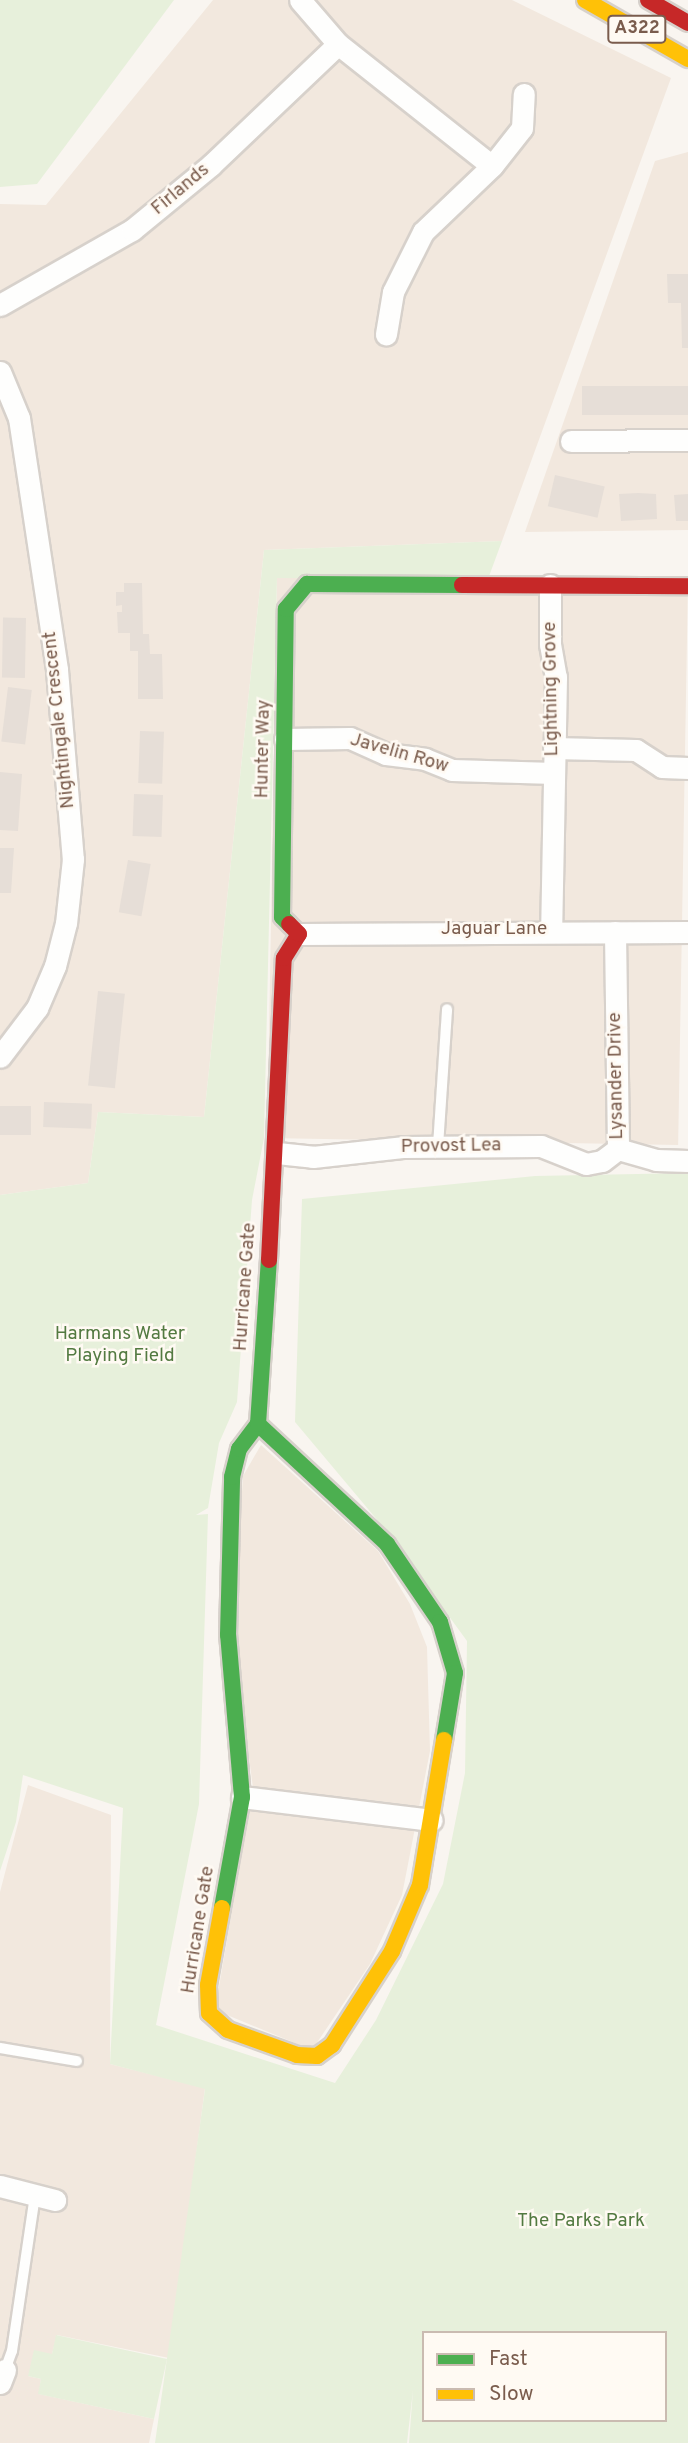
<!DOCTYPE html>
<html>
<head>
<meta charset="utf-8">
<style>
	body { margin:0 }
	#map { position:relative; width:688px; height:2443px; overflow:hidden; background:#f9f5f0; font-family:Overpass,sans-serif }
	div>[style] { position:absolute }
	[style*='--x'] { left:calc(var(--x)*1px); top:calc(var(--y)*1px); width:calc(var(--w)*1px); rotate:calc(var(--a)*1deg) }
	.residential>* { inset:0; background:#f2e8de; transform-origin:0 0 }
	.green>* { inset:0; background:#e7f0db }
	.building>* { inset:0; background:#e6ded7; transform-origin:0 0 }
	.roads { filter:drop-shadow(2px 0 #d7d1cb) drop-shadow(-2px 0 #d7d1cb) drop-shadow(0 2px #d7d1cb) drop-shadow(0 -2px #d7d1cb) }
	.lane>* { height:10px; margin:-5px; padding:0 5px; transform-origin:5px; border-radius:5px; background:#fefefd }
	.street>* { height:21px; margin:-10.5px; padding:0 10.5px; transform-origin:10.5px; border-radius:10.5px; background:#fefefd }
	.fast>* { height:16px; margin:-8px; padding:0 8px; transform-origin:8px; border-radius:8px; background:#4caf50 }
	.slow>* { height:16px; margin:-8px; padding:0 8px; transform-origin:8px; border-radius:8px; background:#ffc107 }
	.jam>* { height:16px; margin:-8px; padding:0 8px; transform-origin:8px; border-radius:8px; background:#c62828 }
	span { translate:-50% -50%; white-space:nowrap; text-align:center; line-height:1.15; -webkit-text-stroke:5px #fffaf3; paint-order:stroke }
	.shield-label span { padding:2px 5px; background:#fffaf3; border:2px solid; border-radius:5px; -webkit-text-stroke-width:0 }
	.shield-label { font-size:18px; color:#7a5c4d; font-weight:700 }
	.street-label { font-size:19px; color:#7a5c4d }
	.park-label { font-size:19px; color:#537a41 }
	.legend { position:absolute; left:422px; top:2331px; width:245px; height:91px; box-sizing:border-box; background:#fffaf3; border:2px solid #cabbb1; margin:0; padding:9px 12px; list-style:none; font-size:21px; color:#7a5c4d }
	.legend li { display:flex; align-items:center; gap:14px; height:35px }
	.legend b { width:35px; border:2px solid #cabbb1 }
</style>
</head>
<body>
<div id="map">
	<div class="residential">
		<div style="clip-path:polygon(213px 0,512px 0,671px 78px,502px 541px,264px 550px,204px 1117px,98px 1112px,88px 1183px,0 1195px,0 204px,46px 205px)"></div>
		<div style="clip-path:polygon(688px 152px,688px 530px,525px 532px,655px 161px)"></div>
		<div style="left:277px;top:577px;width:411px;height:561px;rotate:1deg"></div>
		<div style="clip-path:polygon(261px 1445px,378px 1551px,410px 1604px,427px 1647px,430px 1751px,402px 1895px,370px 1964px,312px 2050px,215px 2010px,253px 1788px,233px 1635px,243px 1476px)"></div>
		<div style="clip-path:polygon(28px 1785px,111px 1815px,110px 2064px,205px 2088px,169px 2358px,57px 2335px,52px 2354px,28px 2376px,41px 2379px,39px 2394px,154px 2419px,149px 2443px,0 2443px,0 1892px)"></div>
	</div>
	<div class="green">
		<div style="clip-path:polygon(0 0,174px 0,37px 184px,0 187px)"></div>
		<div style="clip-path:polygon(evenodd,502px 541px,488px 579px,277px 578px,264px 1138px,252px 1200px,237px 1402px,219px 1443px,208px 1508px,196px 1515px,208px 1514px,199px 1804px,156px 2025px,335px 2083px,376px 2020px,443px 1884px,465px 1773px,467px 1641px,389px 1534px,295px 1422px,302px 1199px,535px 1176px,688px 1173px,688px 2443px,409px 2443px,413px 2390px,407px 2443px,155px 2443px,205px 2089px,110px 2064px,123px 1808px,23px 1775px,16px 1822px,0 1871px,0 1195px,88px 1183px,98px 1112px,204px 1117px,264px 550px,502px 541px,424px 2333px,665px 2333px,665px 2420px,424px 2420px,424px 2333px)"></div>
		<div style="clip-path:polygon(56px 2335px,167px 2359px,154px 2419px,38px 2394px,41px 2379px,28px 2376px,34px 2350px,52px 2354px)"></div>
	</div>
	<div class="building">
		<div style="clip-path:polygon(667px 274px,688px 274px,688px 348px,682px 348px,681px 303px,668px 303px)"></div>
		<div style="left:688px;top:386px;width:29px;height:106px;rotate:90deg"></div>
		<div style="left:555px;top:475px;width:51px;height:32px;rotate:13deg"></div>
		<div style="clip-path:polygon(638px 493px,656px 494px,657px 519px,621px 521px,619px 494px)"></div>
		<div style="clip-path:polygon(688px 494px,688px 521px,676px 521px,674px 495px)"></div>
		<div style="clip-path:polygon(124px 583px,142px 583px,143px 634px,149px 634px,150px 654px,162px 654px,163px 699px,138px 699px,138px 651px,130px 651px,130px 633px,118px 633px,117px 612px,122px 612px,122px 605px,116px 606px,116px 592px,124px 592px)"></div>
		<div style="left:26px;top:618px;width:60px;height:23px;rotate:91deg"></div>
		<div style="left:8px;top:687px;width:24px;height:55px;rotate:7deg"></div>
		<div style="left:140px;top:731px;width:24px;height:52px;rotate:2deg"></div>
		<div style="clip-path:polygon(0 772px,22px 774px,18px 831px,0 830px)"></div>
		<div style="left:134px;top:794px;width:29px;height:42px;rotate:2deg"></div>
		<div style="clip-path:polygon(0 848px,14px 848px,11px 893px,0 893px)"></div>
		<div style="left:128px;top:860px;width:23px;height:53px;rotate:10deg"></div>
		<div style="left:98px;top:991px;width:27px;height:95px;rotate:6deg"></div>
		<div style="left:44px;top:1102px;width:48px;height:25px;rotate:2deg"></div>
		<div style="left:31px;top:1106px;width:29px;height:31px;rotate:90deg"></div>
	</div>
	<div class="roads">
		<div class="lane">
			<div style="--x:438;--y:1146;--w:137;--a:-86.2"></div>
			<div style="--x:0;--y:2048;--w:78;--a:9.6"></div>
			<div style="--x:5;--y:2370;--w:20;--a:-70"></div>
			<div style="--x:12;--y:2351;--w:158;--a:-81.6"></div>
		</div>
		<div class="street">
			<div style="--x:338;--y:44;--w:196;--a:38.4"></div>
			<div style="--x:492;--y:166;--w:95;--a:136.3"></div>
			<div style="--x:423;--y:232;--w:67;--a:116.6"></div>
			<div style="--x:393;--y:292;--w:43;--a:99.5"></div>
			<div style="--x:492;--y:166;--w:48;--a:-51.7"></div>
			<div style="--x:522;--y:128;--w:34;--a:-87"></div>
			<div style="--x:0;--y:305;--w:152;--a:-29.6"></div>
			<div style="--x:132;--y:230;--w:102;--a:-39.4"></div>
			<div style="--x:211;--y:165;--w:175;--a:-43.6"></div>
			<div style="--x:338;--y:44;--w:58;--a:-130.8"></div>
			<div style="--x:0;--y:372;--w:50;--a:67.6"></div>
			<div style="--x:19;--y:418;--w:255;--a:81.4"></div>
			<div style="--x:57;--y:670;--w:190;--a:85.2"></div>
			<div style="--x:73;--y:859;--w:64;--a:96.2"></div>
			<div style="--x:66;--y:923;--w:44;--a:104.3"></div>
			<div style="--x:55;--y:966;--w:46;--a:113.2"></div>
			<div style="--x:37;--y:1008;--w:61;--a:127.1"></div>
			<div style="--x:571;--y:441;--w:117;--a:-0.5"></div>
			<div style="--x:550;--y:585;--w:59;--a:90"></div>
			<div style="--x:550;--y:644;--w:34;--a:80"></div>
			<div style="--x:556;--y:677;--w:253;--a:91.1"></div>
			<div style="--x:285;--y:739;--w:65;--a:-0.9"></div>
			<div style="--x:350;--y:738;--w:39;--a:24"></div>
			<div style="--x:386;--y:754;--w:39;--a:7"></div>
			<div style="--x:425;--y:759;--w:29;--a:22"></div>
			<div style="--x:452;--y:770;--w:102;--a:1.7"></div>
			<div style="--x:554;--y:748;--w:82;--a:1.4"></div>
			<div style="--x:636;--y:750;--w:31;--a:33"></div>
			<div style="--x:662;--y:767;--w:26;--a:2"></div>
			<div style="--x:615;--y:932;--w:217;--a:89.2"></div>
			<div style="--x:618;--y:1149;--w:40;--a:16"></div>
			<div style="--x:656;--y:1160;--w:32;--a:2"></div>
			<div style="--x:299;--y:934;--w:389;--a:-0.3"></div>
			<div style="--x:277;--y:1153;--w:36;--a:6"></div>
			<div style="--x:313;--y:1157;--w:92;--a:-6.3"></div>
			<div style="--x:404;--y:1147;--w:137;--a:-0.4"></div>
			<div style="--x:541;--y:1146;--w:48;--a:21.8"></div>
			<div style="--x:586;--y:1164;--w:16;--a:-11"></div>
			<div style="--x:602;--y:1161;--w:20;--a:-37"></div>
			<div style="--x:242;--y:1797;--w:191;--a:6.9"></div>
			<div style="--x:0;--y:2186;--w:57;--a:14.3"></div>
			<div style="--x:0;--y:2383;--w:14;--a:-69"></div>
		</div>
		<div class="fast">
			<div style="--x:289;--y:924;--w:10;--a:-135"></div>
			<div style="--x:282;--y:917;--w:308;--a:-89.3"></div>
			<div style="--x:286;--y:609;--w:33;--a:-50"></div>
			<div style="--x:307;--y:584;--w:155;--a:0.4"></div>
			<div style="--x:258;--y:1424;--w:176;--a:42.9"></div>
			<div style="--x:387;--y:1544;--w:94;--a:55.8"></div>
			<div style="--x:440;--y:1622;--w:53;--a:73.6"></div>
			<div style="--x:455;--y:1673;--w:68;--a:99.3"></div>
			<div style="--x:222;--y:1908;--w:113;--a:-79.8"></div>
			<div style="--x:242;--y:1797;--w:163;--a:-94.9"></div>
			<div style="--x:228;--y:1635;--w:158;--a:-88.5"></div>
			<div style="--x:232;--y:1477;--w:29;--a:-76"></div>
			<div style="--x:239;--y:1449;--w:31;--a:-53"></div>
			<div style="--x:258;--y:1424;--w:164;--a:-86.2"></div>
		</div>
		<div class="slow">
			<div style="--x:585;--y:0;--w:119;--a:29.8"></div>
			<div style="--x:222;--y:1908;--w:78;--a:100.3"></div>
			<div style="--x:208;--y:1985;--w:28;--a:88"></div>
			<div style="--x:209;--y:2013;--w:25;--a:42"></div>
			<div style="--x:228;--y:2030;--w:73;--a:19.9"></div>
			<div style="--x:297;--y:2055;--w:20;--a:3"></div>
			<div style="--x:317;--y:2056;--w:19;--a:-36"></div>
			<div style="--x:332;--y:2045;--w:112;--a:-57.4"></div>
			<div style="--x:392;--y:1951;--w:72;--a:-67"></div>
			<div style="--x:420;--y:1885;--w:147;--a:-80.6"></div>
		</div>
		<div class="jam">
			<div style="--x:648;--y:0;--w:46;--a:29.9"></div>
			<div style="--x:462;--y:585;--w:226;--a:0.3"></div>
			<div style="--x:269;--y:1260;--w:302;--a:-87.2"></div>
			<div style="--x:284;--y:958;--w:28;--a:-58"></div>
			<div style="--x:299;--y:934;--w:14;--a:-135"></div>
		</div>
	</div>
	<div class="shield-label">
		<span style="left:637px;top:29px">A322</span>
	</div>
	<div class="street-label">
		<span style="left:181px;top:190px;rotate:-40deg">Firlands</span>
		<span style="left:552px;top:689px;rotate:-91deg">Lightning Grove</span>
		<span style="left:60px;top:720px;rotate:-96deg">Nightingale Crescent</span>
		<span style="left:264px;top:749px;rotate:-89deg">Hunter Way</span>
		<span style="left:399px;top:754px;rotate:16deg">Javelin Row</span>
		<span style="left:494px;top:930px">Jaguar Lane</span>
		<span style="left:617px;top:1076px;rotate:-91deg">Lysander Drive</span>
		<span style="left:451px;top:1147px;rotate:-1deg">Provost Lea</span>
		<span style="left:246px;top:1287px;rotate:-86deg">Hurricane Gate</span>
		<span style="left:199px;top:1930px;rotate:-81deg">Hurricane Gate</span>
	</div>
	<div class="park-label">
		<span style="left:120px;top:1346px">Harmans Water<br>Playing Field</span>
		<span style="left:581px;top:2222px">The Parks Park</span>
	</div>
	<ul class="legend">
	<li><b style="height:9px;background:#4caf50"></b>Fast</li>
	<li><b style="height:9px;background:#ffc107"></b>Slow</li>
	</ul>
</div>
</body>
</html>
